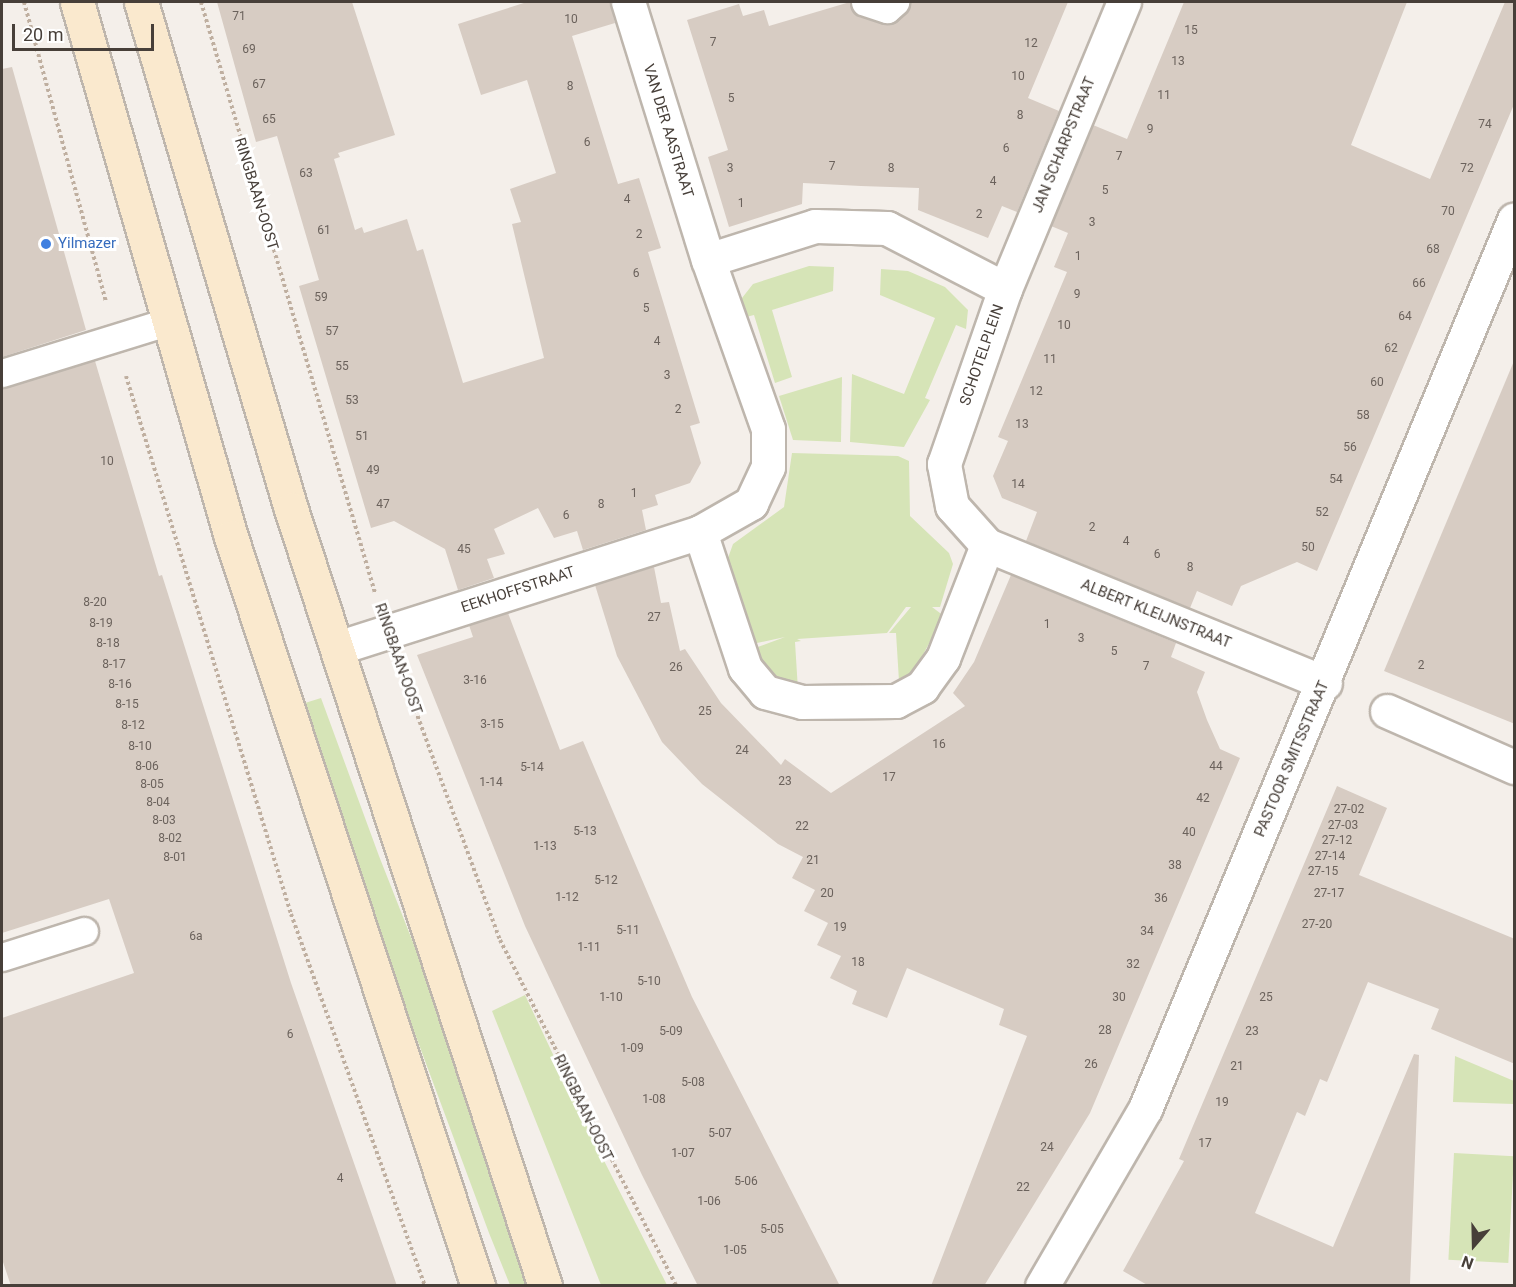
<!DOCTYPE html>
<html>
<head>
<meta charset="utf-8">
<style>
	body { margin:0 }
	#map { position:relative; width:1516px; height:1287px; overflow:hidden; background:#f4efea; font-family:Roboto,sans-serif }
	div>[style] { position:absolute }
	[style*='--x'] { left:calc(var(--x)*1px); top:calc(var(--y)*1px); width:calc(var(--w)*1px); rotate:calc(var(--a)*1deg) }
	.green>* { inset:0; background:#d6e4b7; transform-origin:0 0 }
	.building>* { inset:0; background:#d7ccc3 }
	.path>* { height:4px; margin-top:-2px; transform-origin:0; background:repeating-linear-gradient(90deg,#bfafa0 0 3px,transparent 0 6px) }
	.roads { filter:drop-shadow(2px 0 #beb6ad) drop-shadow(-2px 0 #beb6ad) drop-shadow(0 2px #beb6ad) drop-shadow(0 -2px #beb6ad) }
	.lane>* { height:27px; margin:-13.5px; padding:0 13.5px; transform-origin:13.5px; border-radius:13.5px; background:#fff }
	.street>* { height:33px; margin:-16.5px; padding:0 16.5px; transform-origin:16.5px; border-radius:16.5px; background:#fff }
	.secondary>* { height:33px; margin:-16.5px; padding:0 16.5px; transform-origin:16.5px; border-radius:16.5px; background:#fae9ce }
	.dots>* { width:16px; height:16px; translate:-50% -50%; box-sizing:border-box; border:3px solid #fff; border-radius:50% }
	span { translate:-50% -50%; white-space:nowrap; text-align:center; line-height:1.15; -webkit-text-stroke:6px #fff; paint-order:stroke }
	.number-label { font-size:12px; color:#6b625c }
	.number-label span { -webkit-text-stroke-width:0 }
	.street-label { font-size:15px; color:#473f39 }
	.shop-label { font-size:15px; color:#366cbe }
	.left { translate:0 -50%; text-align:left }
	.frame { position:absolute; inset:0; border:3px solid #473f39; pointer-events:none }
	.north { position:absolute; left:1444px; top:1215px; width:60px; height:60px; -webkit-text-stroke:4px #fff; paint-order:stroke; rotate:200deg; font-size:16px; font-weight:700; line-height:24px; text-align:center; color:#473f39 }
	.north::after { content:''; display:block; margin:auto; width:21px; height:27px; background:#473f39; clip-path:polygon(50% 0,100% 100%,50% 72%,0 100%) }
	.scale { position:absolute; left:12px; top:24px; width:142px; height:27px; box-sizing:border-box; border:3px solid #473f39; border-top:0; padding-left:8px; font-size:18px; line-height:21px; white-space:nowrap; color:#473f39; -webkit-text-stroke:4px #fff; paint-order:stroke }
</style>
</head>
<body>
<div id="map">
	<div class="green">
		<div style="clip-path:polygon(809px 266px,834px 267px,833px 291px,772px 310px,792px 377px,775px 383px,754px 315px,742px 318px,742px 298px,753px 284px)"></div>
		<div style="clip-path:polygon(881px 269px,908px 271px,945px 287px,968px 310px,966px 329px,956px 325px,925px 398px,930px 400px,904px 447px,850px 442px,852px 374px,904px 394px,935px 318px,880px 295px)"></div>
		<div style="clip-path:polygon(842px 377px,841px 442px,793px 440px,779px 396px)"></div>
		<div style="clip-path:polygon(792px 453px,898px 456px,909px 461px,910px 516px,949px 553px,953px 564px,940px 607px,906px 607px,887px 633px,797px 639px,801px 641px,795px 642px,798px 690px,770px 676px,755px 648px,785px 637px,752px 644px,729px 578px,728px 558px,733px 544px,784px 507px)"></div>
		<div style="clip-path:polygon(911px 607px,932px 607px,944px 616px,913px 673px,899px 681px,896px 633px,889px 633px)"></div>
		<div style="clip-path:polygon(321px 698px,379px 856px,548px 1285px,510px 1285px,489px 1233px,405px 1007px,305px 703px)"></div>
		<div style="clip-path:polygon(525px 995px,591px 1135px,667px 1285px,601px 1285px,492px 1011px)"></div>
		<div style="clip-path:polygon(1455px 1056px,1514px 1081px,1514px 1104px,1453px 1102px)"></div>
		<div style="left:1454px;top:1153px;width:60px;height:107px;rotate:3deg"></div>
	</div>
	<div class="building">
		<div style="clip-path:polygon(217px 2px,352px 2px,395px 135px,338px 153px,340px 157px,334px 159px,355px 230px,362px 227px,364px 233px,407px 219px,417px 251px,423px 249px,463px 383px,544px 358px,512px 224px,521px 222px,510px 189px,556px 173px,527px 80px,481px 95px,458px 24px,527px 2px,610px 2px,615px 23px,572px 36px,618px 184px,639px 178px,661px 248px,648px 252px,700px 423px,690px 426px,701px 463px,690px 483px,655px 495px,658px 505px,642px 510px,646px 530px,583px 550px,577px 531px,554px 538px,538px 508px,494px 529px,505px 554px,487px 559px,494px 578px,458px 590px,445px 549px,394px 521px,371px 528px,299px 286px,319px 280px,277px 136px,256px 142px)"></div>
		<div style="clip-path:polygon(850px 2px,860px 17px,890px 24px,905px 14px,910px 2px,1068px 2px,1028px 98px,1059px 111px,1017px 212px,1002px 206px,988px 238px,918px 210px,919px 188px,861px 186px,803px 183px,802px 204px,729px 227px,708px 157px,728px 150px,687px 20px,739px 4px,743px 16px,764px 10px,769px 26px)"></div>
		<div style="clip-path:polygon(1184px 2px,1407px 2px,1351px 145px,1430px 179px,1505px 2px,1515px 2px,1515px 102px,1317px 571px,1297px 562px,1241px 586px,1232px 606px,1197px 591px,1190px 608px,1026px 541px,1037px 512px,1002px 498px,993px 476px,1008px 441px,998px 437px,1067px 272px,1054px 267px,1068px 233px,1051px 226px,1093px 125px,1127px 139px)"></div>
		<div style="clip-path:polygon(12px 67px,86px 330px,2px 357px,2px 69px)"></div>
		<div style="clip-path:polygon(95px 361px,159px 576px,162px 575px,291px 983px,397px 1286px,11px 1286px,2px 1259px,2px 1018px,134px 973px,109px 899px,2px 933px,2px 388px)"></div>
		<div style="clip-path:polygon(1514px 361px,1515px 362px,1515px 724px,1384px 671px)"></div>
		<div style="clip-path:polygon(654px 567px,661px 603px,669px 602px,680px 651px,685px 649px,721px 703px,781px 765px,785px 759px,831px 793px,965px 706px,953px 693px,974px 662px,1011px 575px,1176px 643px,1171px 657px,1205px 672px,1197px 692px,1207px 720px,1220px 749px,1240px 758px,1090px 1113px,984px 1286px,931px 1286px,1027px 1036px,999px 1025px,1004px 1009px,907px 968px,887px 1018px,852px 1004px,857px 991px,830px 978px,841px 956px,817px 945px,828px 923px,804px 911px,815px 890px,792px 878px,803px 857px,778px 844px,702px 784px,662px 742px,617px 656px,595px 585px)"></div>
		<div style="clip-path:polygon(508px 613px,560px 750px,583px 741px,692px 997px,840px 1286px,698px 1286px,642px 1175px,525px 926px,417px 655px,473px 637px,469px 625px)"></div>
		<div style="clip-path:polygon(1337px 786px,1387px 808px,1359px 875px,1515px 939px,1515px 1064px,1431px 1029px,1439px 1009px,1368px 982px,1327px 1082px,1320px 1079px,1305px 1116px,1297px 1112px,1255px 1213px,1333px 1247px,1414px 1054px,1419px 1055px,1410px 1284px,1414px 1286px,1149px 1286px,1123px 1271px,1184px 1161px,1179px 1159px)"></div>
	</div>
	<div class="path">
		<div style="--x:24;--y:2;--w:311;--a:74.7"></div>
		<div style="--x:201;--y:2;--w:616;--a:73.59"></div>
		<div style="--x:126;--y:376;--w:563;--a:72.95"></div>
		<div style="--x:291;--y:914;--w:395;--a:70.2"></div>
		<div style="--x:401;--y:671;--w:287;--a:69.8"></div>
		<div style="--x:500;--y:940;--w:388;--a:63"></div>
	</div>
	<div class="roads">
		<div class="lane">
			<div style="--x:865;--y:2;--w:23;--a:18"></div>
			<div style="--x:887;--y:9;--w:11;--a:-41"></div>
			<div style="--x:2;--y:373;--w:173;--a:-17.2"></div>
			<div style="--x:2;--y:957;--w:86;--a:-17.6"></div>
		</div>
		<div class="street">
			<div style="--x:1005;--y:289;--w:311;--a:-67.5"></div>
			<div style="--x:700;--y:532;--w:143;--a:71.7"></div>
			<div style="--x:745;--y:668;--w:31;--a:50"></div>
			<div style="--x:765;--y:692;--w:38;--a:15"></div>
			<div style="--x:802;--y:702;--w:94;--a:-0.6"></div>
			<div style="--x:896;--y:701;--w:30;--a:-28"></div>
			<div style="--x:922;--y:687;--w:36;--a:-54"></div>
			<div style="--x:943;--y:658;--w:121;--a:-68.7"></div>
			<div style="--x:987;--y:545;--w:52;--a:-131.9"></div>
			<div style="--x:952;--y:506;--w:43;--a:-100.8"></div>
			<div style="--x:944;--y:464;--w:185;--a:-70.8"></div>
			<div style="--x:1005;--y:289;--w:133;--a:-152.7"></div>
			<div style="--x:887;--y:228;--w:72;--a:-178.4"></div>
			<div style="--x:815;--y:226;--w:112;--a:162.4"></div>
			<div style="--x:987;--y:545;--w:365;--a:22.2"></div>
			<div style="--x:337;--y:648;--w:381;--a:-17.7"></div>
			<div style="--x:700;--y:532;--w:59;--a:-29.6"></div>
			<div style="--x:751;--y:503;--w:40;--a:-65"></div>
			<div style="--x:768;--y:467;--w:38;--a:-90"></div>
			<div style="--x:768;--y:429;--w:179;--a:-109.5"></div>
			<div style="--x:708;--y:260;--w:270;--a:-107.2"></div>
			<div style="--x:1387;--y:711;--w:139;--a:23.8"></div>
			<div style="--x:1042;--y:1286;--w:205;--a:-59.8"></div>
			<div style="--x:1145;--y:1109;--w:963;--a:-67.46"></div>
		</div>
		<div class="secondary">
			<div style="--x:77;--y:2;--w:557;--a:73.94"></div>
			<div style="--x:231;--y:537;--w:789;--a:71.75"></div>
			<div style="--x:141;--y:2;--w:529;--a:73.52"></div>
			<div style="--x:291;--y:509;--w:817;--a:71.9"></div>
		</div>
	</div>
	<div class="dots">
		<div style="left:46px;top:244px;background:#3f7fe0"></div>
	</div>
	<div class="number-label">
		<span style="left:239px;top:17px">71</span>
		<span style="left:571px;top:20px">10</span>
		<span style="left:1191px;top:31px">15</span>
		<span style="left:713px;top:43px">7</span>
		<span style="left:1031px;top:44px">12</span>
		<span style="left:249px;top:50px">69</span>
		<span style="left:1178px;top:62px">13</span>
		<span style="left:1018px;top:77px">10</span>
		<span style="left:259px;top:85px">67</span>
		<span style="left:570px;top:87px">8</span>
		<span style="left:1164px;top:96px">11</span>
		<span style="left:731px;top:99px">5</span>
		<span style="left:1020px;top:116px">8</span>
		<span style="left:269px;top:120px">65</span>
		<span style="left:1485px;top:125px">74</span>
		<span style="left:1150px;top:130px">9</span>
		<span style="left:587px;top:143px">6</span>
		<span style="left:1006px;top:149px">6</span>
		<span style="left:1119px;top:157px">7</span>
		<span style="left:832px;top:167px">7</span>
		<span style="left:730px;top:169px">3</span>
		<span style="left:891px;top:169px">8</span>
		<span style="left:1467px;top:169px">72</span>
		<span style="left:306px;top:174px">63</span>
		<span style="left:993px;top:182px">4</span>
		<span style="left:1105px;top:191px">5</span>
		<span style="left:627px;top:200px">4</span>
		<span style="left:741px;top:204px">1</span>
		<span style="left:1448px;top:212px">70</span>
		<span style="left:979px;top:215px">2</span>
		<span style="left:1092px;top:223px">3</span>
		<span style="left:324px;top:231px">61</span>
		<span style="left:639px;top:235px">2</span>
		<span style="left:1433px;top:250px">68</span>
		<span style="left:1078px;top:257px">1</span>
		<span style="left:636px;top:274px">6</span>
		<span style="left:1419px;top:284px">66</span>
		<span style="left:1077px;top:295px">9</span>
		<span style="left:321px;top:298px">59</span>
		<span style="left:646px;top:309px">5</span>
		<span style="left:1405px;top:317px">64</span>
		<span style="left:1064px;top:326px">10</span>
		<span style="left:332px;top:332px">57</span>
		<span style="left:657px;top:342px">4</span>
		<span style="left:1391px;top:349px">62</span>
		<span style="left:1050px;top:360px">11</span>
		<span style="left:342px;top:367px">55</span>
		<span style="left:667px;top:376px">3</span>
		<span style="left:1377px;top:383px">60</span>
		<span style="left:1036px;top:392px">12</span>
		<span style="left:352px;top:401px">53</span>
		<span style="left:678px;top:410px">2</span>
		<span style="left:1363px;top:416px">58</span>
		<span style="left:1022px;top:425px">13</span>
		<span style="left:362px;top:437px">51</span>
		<span style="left:1350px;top:448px">56</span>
		<span style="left:107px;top:462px">10</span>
		<span style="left:373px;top:471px">49</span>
		<span style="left:1336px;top:480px">54</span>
		<span style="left:1018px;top:485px">14</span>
		<span style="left:634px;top:494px">1</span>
		<span style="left:383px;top:505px">47</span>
		<span style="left:601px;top:505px">8</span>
		<span style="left:1322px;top:513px">52</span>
		<span style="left:566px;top:516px">6</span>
		<span style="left:1092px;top:528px">2</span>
		<span style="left:1126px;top:542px">4</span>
		<span style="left:1308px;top:548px">50</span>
		<span style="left:464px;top:550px">45</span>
		<span style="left:1157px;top:555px">6</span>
		<span style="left:1190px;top:568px">8</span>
		<span style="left:95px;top:603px">8-20</span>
		<span style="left:654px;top:618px">27</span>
		<span style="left:101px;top:624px">8-19</span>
		<span style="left:1047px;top:625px">1</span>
		<span style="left:1081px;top:639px">3</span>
		<span style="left:108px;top:644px">8-18</span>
		<span style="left:1114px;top:652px">5</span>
		<span style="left:114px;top:665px">8-17</span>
		<span style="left:1421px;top:666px">2</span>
		<span style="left:1146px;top:667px">7</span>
		<span style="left:676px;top:668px">26</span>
		<span style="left:475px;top:681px">3-16</span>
		<span style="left:120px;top:685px">8-16</span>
		<span style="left:127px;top:705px">8-15</span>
		<span style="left:705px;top:712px">25</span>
		<span style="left:492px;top:725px">3-15</span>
		<span style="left:133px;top:726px">8-12</span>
		<span style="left:939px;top:745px">16</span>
		<span style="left:140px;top:747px">8-10</span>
		<span style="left:742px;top:751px">24</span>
		<span style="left:147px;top:767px">8-06</span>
		<span style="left:1216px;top:767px">44</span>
		<span style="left:532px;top:768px">5-14</span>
		<span style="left:889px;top:778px">17</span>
		<span style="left:785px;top:782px">23</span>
		<span style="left:491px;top:783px">1-14</span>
		<span style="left:152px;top:785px">8-05</span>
		<span style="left:1203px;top:799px">42</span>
		<span style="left:158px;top:803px">8-04</span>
		<span style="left:1349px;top:810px">27-02</span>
		<span style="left:164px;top:821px">8-03</span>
		<span style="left:1343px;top:826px">27-03</span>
		<span style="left:802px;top:827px">22</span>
		<span style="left:585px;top:832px">5-13</span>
		<span style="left:1189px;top:833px">40</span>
		<span style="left:170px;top:839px">8-02</span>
		<span style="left:1337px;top:841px">27-12</span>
		<span style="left:545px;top:847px">1-13</span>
		<span style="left:1330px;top:857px">27-14</span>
		<span style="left:175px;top:858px">8-01</span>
		<span style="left:813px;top:861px">21</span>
		<span style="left:1175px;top:866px">38</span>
		<span style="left:1323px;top:872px">27-15</span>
		<span style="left:606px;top:881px">5-12</span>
		<span style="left:827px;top:894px">20</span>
		<span style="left:1329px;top:894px">27-17</span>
		<span style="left:567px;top:898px">1-12</span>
		<span style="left:1161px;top:899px">36</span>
		<span style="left:1317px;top:925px">27-20</span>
		<span style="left:840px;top:928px">19</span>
		<span style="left:628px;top:931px">5-11</span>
		<span style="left:1147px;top:932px">34</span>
		<span style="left:196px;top:937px">6a</span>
		<span style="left:589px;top:948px">1-11</span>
		<span style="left:858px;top:963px">18</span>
		<span style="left:1133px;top:965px">32</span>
		<span style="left:649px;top:982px">5-10</span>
		<span style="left:611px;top:998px">1-10</span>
		<span style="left:1119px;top:998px">30</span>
		<span style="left:1266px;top:998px">25</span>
		<span style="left:1105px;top:1031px">28</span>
		<span style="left:671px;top:1032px">5-09</span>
		<span style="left:1252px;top:1032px">23</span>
		<span style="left:290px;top:1035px">6</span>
		<span style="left:632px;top:1049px">1-09</span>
		<span style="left:1091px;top:1065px">26</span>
		<span style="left:1237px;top:1067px">21</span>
		<span style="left:693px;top:1083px">5-08</span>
		<span style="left:654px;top:1100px">1-08</span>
		<span style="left:1222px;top:1103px">19</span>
		<span style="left:720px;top:1134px">5-07</span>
		<span style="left:1205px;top:1144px">17</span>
		<span style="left:1047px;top:1148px">24</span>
		<span style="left:683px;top:1154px">1-07</span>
		<span style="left:340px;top:1179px">4</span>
		<span style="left:746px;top:1182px">5-06</span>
		<span style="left:1023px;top:1188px">22</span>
		<span style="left:709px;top:1202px">1-06</span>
		<span style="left:772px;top:1230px">5-05</span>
		<span style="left:735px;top:1251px">1-05</span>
	</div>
	<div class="street-label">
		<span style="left:668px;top:131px;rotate:73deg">VAN DER AASTRAAT</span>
		<span style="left:1064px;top:145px;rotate:-68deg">JAN SCHARPSTRAAT</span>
		<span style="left:256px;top:194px;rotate:73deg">RINGBAAN-OOST</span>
		<span style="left:982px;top:355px;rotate:-71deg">SCHOTELPLEIN</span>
		<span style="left:518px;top:590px;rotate:-18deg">EEKHOFFSTRAAT</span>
		<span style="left:1156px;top:614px;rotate:22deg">ALBERT KLEIJNSTRAAT</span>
		<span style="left:398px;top:659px;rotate:71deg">RINGBAAN-OOST</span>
		<span style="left:1292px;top:759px;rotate:-67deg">PASTOOR SMITSSTRAAT</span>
		<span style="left:583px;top:1108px;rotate:64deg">RINGBAAN-OOST</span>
	</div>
	<div class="shop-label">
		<span class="left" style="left:58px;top:244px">Yilmazer</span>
	</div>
	<div class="frame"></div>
	<div class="north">N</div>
	<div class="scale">20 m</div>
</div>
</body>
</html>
